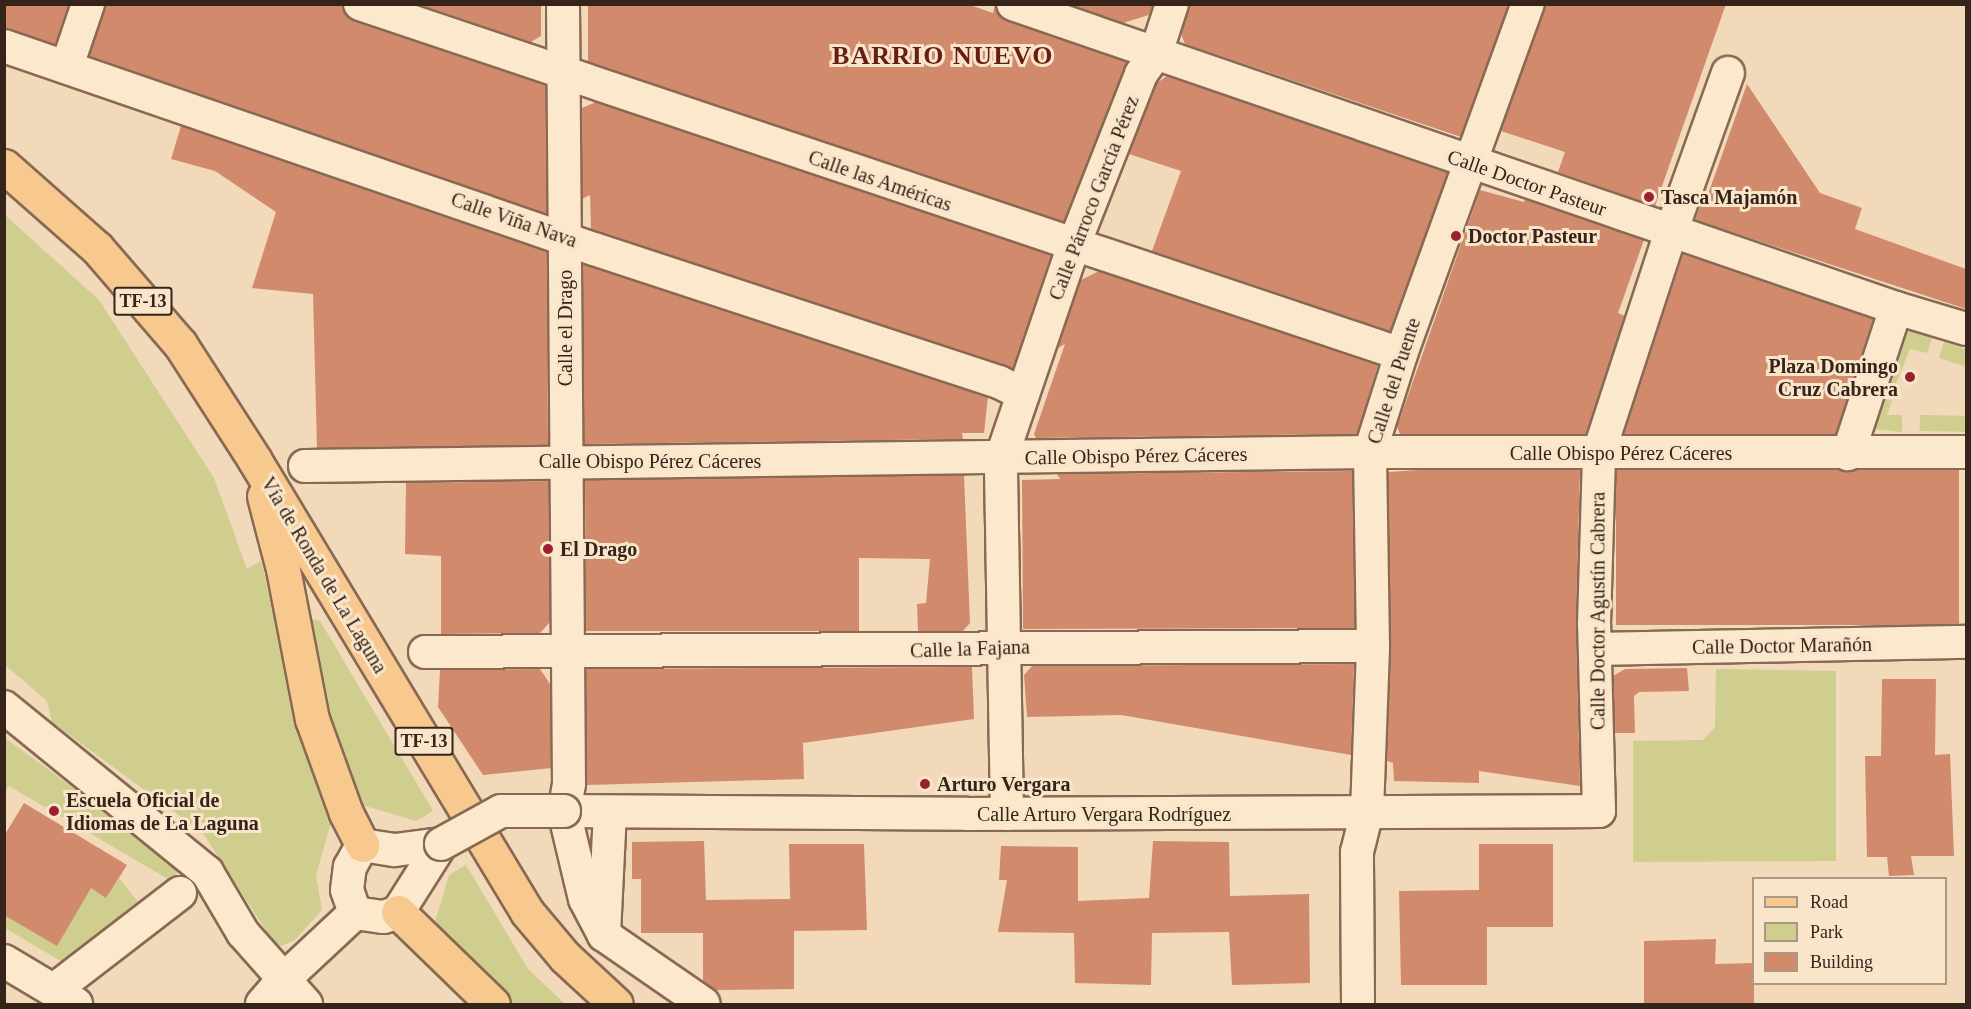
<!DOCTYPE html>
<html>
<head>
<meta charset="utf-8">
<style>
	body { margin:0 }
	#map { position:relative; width:1971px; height:1009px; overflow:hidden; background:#f1d9ba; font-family:"Times New Roman",serif }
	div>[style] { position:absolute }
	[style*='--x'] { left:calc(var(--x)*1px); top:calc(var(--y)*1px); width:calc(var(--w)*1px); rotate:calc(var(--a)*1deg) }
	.green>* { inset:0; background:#cfce8e; transform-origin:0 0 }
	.building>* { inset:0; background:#d28a6d; transform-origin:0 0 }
	.roads { filter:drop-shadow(2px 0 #886953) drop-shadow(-2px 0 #886953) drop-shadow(0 2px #886953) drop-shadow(0 -2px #886953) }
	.minor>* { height:32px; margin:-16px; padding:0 16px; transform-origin:16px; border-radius:16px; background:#fbe8cd }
	.major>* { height:33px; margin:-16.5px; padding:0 16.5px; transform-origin:16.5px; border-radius:16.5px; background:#f8c98e }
	.bridges { filter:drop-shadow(2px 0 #886953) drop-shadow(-2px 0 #886953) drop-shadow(0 2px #886953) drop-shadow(0 -2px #886953) }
	.minor-bridge>* { height:32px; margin:-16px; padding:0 16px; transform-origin:16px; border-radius:16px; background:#fbe8cd }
	.dots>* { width:16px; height:16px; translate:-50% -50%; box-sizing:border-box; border:3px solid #f8e5ca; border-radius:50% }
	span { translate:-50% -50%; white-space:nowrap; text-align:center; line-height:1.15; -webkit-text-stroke:6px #f8e5ca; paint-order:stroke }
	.shield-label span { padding:2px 4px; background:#f8e5ca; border:2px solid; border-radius:4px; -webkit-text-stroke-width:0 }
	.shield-label { font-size:18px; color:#36241a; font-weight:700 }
	.street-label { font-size:20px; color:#36241a }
	.poi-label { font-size:20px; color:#36241a; font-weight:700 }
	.left { translate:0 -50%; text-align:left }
	.right { translate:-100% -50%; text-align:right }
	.district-label { font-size:26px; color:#661d16; font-weight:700; letter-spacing:1.5px }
	.frame { position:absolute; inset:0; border:6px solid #36241a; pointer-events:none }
	.legend { position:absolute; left:1752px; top:877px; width:195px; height:108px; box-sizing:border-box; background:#f8e5ca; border:2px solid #aa9884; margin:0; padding:8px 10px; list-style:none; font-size:18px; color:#36241a }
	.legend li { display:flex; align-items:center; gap:12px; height:30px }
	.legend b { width:30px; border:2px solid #aa9884 }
</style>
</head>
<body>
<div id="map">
	<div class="green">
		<div style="clip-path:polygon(5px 215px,99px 300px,214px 478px,247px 569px,261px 561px,306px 746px,332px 819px,316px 875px,322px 910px,295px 940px,281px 946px,274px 943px,203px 833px,52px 722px,47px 701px,5px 665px)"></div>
		<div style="clip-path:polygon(1907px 329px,1932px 338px,1927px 353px,1910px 349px,1894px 389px,1879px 385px,1901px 330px)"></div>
		<div style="clip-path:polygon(1944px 342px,1966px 349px,1966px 367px,1939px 358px)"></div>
		<div style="clip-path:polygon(1875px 396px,1892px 401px,1887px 415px,1902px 415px,1902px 432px,1874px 429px,1870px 423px)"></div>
		<div style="left:1920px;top:415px;width:46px;height:16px;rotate:1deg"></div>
		<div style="clip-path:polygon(306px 618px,320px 621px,433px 811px,416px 821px,362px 805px,349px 785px,322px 701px)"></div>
		<div style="clip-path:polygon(1716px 669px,1836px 671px,1836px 861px,1633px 862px,1633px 741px,1703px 740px,1715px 727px)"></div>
		<div style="clip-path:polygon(5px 738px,174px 861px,179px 872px,168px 879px,9px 786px,5px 792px)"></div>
		<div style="clip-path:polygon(466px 865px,528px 969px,565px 1004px,512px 1004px,468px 967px,434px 926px,449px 875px)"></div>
		<div style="clip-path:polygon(119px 878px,139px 903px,64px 963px,5px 928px,5px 915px,91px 888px,106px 897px)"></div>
	</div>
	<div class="building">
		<div style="clip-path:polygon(4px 4px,69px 4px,55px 45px,4px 29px)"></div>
		<div style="clip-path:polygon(105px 4px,342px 4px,346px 15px,354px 21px,546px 85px,547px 214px,89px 56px)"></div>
		<div style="clip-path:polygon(418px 4px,541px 4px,541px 36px,531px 42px)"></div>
		<div style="clip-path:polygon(588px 4px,967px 4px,993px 13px,995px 4px,999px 15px,1007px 21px,1127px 62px,1064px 222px,588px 62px)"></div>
		<div style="clip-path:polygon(1070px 4px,1153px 4px,1149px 15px,1123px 23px)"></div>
		<div style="clip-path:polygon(1189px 4px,1509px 4px,1461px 137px,1185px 44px,1181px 34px)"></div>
		<div style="clip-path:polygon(1545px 4px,1726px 4px,1655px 206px,1558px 172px,1565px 152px,1501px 131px)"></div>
		<div style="clip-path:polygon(1167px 76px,1448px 173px,1390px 331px,1152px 251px,1181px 171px,1129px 154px,1157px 83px)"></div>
		<div style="clip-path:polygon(1747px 84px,1820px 193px,1862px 208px,1855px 229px,1966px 269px,1966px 309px,1695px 220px,1703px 199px,1706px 200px)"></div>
		<div style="clip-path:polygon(596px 102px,1051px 255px,1013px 369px,591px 229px,590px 195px,582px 199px,582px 108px)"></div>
		<div style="clip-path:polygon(181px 126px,547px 252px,548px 445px,317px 448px,313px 294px,252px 288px,276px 212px,215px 171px,171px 159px)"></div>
		<div style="clip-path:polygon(1480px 190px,1524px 202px,1525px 199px,1644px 240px,1618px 313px,1625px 316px,1586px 434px,1400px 434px,1397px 427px)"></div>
		<div style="clip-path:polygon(1683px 254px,1873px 319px,1836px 434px,1624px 434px)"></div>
		<div style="clip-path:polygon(583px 264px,988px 397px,984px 433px,962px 433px,963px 439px,584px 444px)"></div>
		<div style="clip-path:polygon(1099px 271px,1378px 365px,1357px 434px,1036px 438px,1034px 434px,1065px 344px,1058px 348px,1081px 280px)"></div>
		<div style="clip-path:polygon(1419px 470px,1580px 470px,1576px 623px,1580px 786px,1479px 771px,1479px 783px,1394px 781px,1393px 763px,1387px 761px,1391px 647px,1388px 472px)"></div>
		<div style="left:1616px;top:470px;width:343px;height:155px"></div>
		<div style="clip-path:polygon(1352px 471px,1355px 628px,1023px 629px,1022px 480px,1060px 479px,1057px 474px)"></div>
		<div style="clip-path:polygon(964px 475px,970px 623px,963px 631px,918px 631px,917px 604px,926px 603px,930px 559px,859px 558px,859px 631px,586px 631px,585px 480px)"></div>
		<div style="clip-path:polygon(549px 481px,550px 622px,540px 633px,441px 634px,441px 556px,405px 554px,406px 483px)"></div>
		<div style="clip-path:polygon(1354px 664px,1351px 755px,1121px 715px,1027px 717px,1024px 675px,1032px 666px)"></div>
		<div style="clip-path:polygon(972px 667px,974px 719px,803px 743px,804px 779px,587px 785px,586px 669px)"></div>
		<div style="clip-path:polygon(1687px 668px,1689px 691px,1639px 692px,1634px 696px,1635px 733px,1615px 733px,1613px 676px,1625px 669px)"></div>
		<div style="clip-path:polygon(540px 669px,550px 684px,551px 768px,483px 775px,438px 707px,440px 670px)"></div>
		<div style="clip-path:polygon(1882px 679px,1936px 679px,1935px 755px,1950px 754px,1954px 856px,1911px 856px,1914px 875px,1889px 876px,1887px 857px,1867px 857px,1865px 756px,1881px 756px)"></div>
		<div style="clip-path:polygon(24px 803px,127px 865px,106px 898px,91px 888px,57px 946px,4px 915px,4px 836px)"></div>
		<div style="clip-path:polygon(704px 841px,706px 900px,790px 899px,789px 844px,864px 844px,867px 930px,794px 931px,794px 989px,715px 990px,703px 982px,703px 933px,641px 933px,641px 879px,632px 879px,632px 842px)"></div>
		<div style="clip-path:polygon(1153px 841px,1229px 842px,1230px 896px,1309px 894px,1310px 983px,1232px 985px,1229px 932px,1152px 933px,1151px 985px,1075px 983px,1074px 933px,998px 932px,1007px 880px,999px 880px,1001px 846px,1078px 847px,1078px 901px,1149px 898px)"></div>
		<div style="clip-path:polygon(1479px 844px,1553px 844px,1553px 927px,1487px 927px,1487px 985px,1401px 985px,1399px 891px,1479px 890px)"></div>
		<div style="clip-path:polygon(1716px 939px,1715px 964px,1754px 963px,1754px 1005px,1644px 1005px,1644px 941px)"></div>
	</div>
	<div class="roads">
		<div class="minor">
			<div style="--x:360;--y:4;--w:1098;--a:18.58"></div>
			<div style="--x:563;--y:4;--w:780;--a:89.56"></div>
			<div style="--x:569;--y:784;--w:27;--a:100"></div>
			<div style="--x:564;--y:811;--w:90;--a:76.6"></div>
			<div style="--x:585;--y:899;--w:41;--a:62.2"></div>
			<div style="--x:604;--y:935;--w:121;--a:34.6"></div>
			<div style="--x:1013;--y:4;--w:934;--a:19"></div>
			<div style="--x:1896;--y:308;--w:154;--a:108.2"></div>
			<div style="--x:4;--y:46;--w:624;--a:18.99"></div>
			<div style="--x:594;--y:249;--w:426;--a:18.2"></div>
			<div style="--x:999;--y:382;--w:27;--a:27"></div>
			<div style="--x:67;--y:66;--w:65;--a:-71.3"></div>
			<div style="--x:1896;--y:308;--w:73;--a:16.7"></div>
			<div style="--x:305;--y:466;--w:1065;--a:-0.75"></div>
			<div style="--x:1370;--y:452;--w:596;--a:0"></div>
			<div style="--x:1597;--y:649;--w:369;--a:-1.1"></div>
			<div style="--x:425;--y:652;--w:948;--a:-0.36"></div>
			<div style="--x:4;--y:707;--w:262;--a:39.1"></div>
			<div style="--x:207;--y:872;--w:71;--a:59.5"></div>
			<div style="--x:243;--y:933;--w:95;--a:48.4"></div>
			<div style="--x:564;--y:811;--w:403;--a:0.4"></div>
			<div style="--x:967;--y:814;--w:632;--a:-0.27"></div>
			<div style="--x:1599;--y:811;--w:187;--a:-91.5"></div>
			<div style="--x:1594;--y:624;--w:172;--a:-88.3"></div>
			<div style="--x:1599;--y:452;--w:231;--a:-71.9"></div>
			<div style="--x:1671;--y:232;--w:169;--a:-70.3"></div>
			<div style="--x:1007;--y:814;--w:355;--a:-91"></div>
			<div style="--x:1001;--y:459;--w:224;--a:-71.2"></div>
			<div style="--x:1073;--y:247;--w:186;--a:-68.5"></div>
			<div style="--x:1141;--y:74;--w:26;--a:-54"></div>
			<div style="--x:1156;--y:53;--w:52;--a:-71.9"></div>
			<div style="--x:355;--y:913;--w:24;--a:-109"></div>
			<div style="--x:347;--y:890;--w:23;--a:-83"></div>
			<div style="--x:350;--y:867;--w:25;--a:-61"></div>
			<div style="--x:362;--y:845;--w:33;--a:9"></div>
			<div style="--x:395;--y:850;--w:46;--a:-7.4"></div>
			<div style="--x:355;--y:913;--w:29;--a:8"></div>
			<div style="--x:384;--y:917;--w:15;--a:-20"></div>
			<div style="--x:398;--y:912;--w:80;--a:-57.7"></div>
			<div style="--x:604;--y:934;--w:121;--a:-87.2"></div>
			<div style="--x:4;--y:961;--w:84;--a:30.8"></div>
			<div style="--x:54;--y:990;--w:159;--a:-37.6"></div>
			<div style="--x:262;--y:1004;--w:30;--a:-49"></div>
			<div style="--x:282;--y:981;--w:100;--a:-43"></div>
			<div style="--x:1358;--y:1004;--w:152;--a:-90.4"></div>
			<div style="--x:1357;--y:852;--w:41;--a:-76"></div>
			<div style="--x:1367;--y:812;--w:166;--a:-87.9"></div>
			<div style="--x:1373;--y:646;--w:194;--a:-90.9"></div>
			<div style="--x:1370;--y:452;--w:103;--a:-72.4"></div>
			<div style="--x:1401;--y:354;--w:372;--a:-70.1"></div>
		</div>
		<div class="major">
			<div style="--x:4;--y:166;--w:124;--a:41.4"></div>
			<div style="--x:97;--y:248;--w:127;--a:49.2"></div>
			<div style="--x:180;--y:344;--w:137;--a:57.2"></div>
			<div style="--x:254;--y:459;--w:529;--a:58.92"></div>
			<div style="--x:527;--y:912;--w:59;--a:49.8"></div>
			<div style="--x:565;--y:957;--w:69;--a:42.7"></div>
			<div style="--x:264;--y:496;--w:75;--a:75.4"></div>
			<div style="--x:283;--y:569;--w:153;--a:79.1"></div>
			<div style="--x:312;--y:719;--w:100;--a:70.1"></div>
			<div style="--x:346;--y:813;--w:36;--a:63"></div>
			<div style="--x:398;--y:912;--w:132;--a:44.1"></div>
		</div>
	</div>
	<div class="bridges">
		<div class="minor-bridge">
			<div style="--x:441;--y:844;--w:68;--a:-28.8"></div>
			<div style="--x:501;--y:811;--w:63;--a:0"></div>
		</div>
	</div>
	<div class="dots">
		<div style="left:1649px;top:197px;background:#9b2030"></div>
		<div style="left:1456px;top:236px;background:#9b2030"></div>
		<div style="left:1910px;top:377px;background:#9b2030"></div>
		<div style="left:548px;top:549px;background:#9b2030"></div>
		<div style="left:925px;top:784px;background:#9b2030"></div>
		<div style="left:54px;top:811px;background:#9b2030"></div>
	</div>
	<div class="shield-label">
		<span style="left:143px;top:301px">TF-13</span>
		<span style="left:424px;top:741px">TF-13</span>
	</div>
	<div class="street-label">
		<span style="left:880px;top:181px;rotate:19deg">Calle las Américas</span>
		<span style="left:1527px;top:183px;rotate:19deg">Calle Doctor Pasteur</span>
		<span style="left:1094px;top:198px;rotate:-69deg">Calle Párroco García Pérez</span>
		<span style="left:514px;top:220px;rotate:19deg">Calle Viña Nava</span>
		<span style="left:565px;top:328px;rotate:-90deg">Calle el Drago</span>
		<span style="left:1394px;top:381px;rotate:-72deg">Calle del Puente</span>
		<span style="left:1621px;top:453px">Calle Obispo Pérez Cáceres</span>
		<span style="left:1136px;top:456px;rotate:-1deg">Calle Obispo Pérez Cáceres</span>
		<span style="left:650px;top:461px">Calle Obispo Pérez Cáceres</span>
		<span style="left:324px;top:575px;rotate:59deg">Vía de Ronda de La Laguna</span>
		<span style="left:1598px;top:611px;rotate:-90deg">Calle Doctor Agustín Cabrera</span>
		<span style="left:1782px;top:646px;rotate:-1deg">Calle Doctor Marañón</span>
		<span style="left:970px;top:649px;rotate:-2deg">Calle la Fajana</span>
		<span style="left:1104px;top:814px">Calle Arturo Vergara Rodríguez</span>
	</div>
	<div class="poi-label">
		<span class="left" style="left:1661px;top:197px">Tasca Majamón</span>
		<span class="left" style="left:1468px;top:236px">Doctor Pasteur</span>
		<span class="right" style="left:1898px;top:378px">Plaza Domingo<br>Cruz Cabrera</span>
		<span class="left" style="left:560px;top:549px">El Drago</span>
		<span class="left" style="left:937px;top:784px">Arturo Vergara</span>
		<span class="left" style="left:66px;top:812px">Escuela Oficial de<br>Idiomas de La Laguna</span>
	</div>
	<div class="district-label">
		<span style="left:943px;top:56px">BARRIO NUEVO</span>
	</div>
	<div class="frame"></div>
	<ul class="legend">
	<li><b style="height:8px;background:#f8c98e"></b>Road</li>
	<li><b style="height:16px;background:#cfce8e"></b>Park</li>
	<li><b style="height:16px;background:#d28a6d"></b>Building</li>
	</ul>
</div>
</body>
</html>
